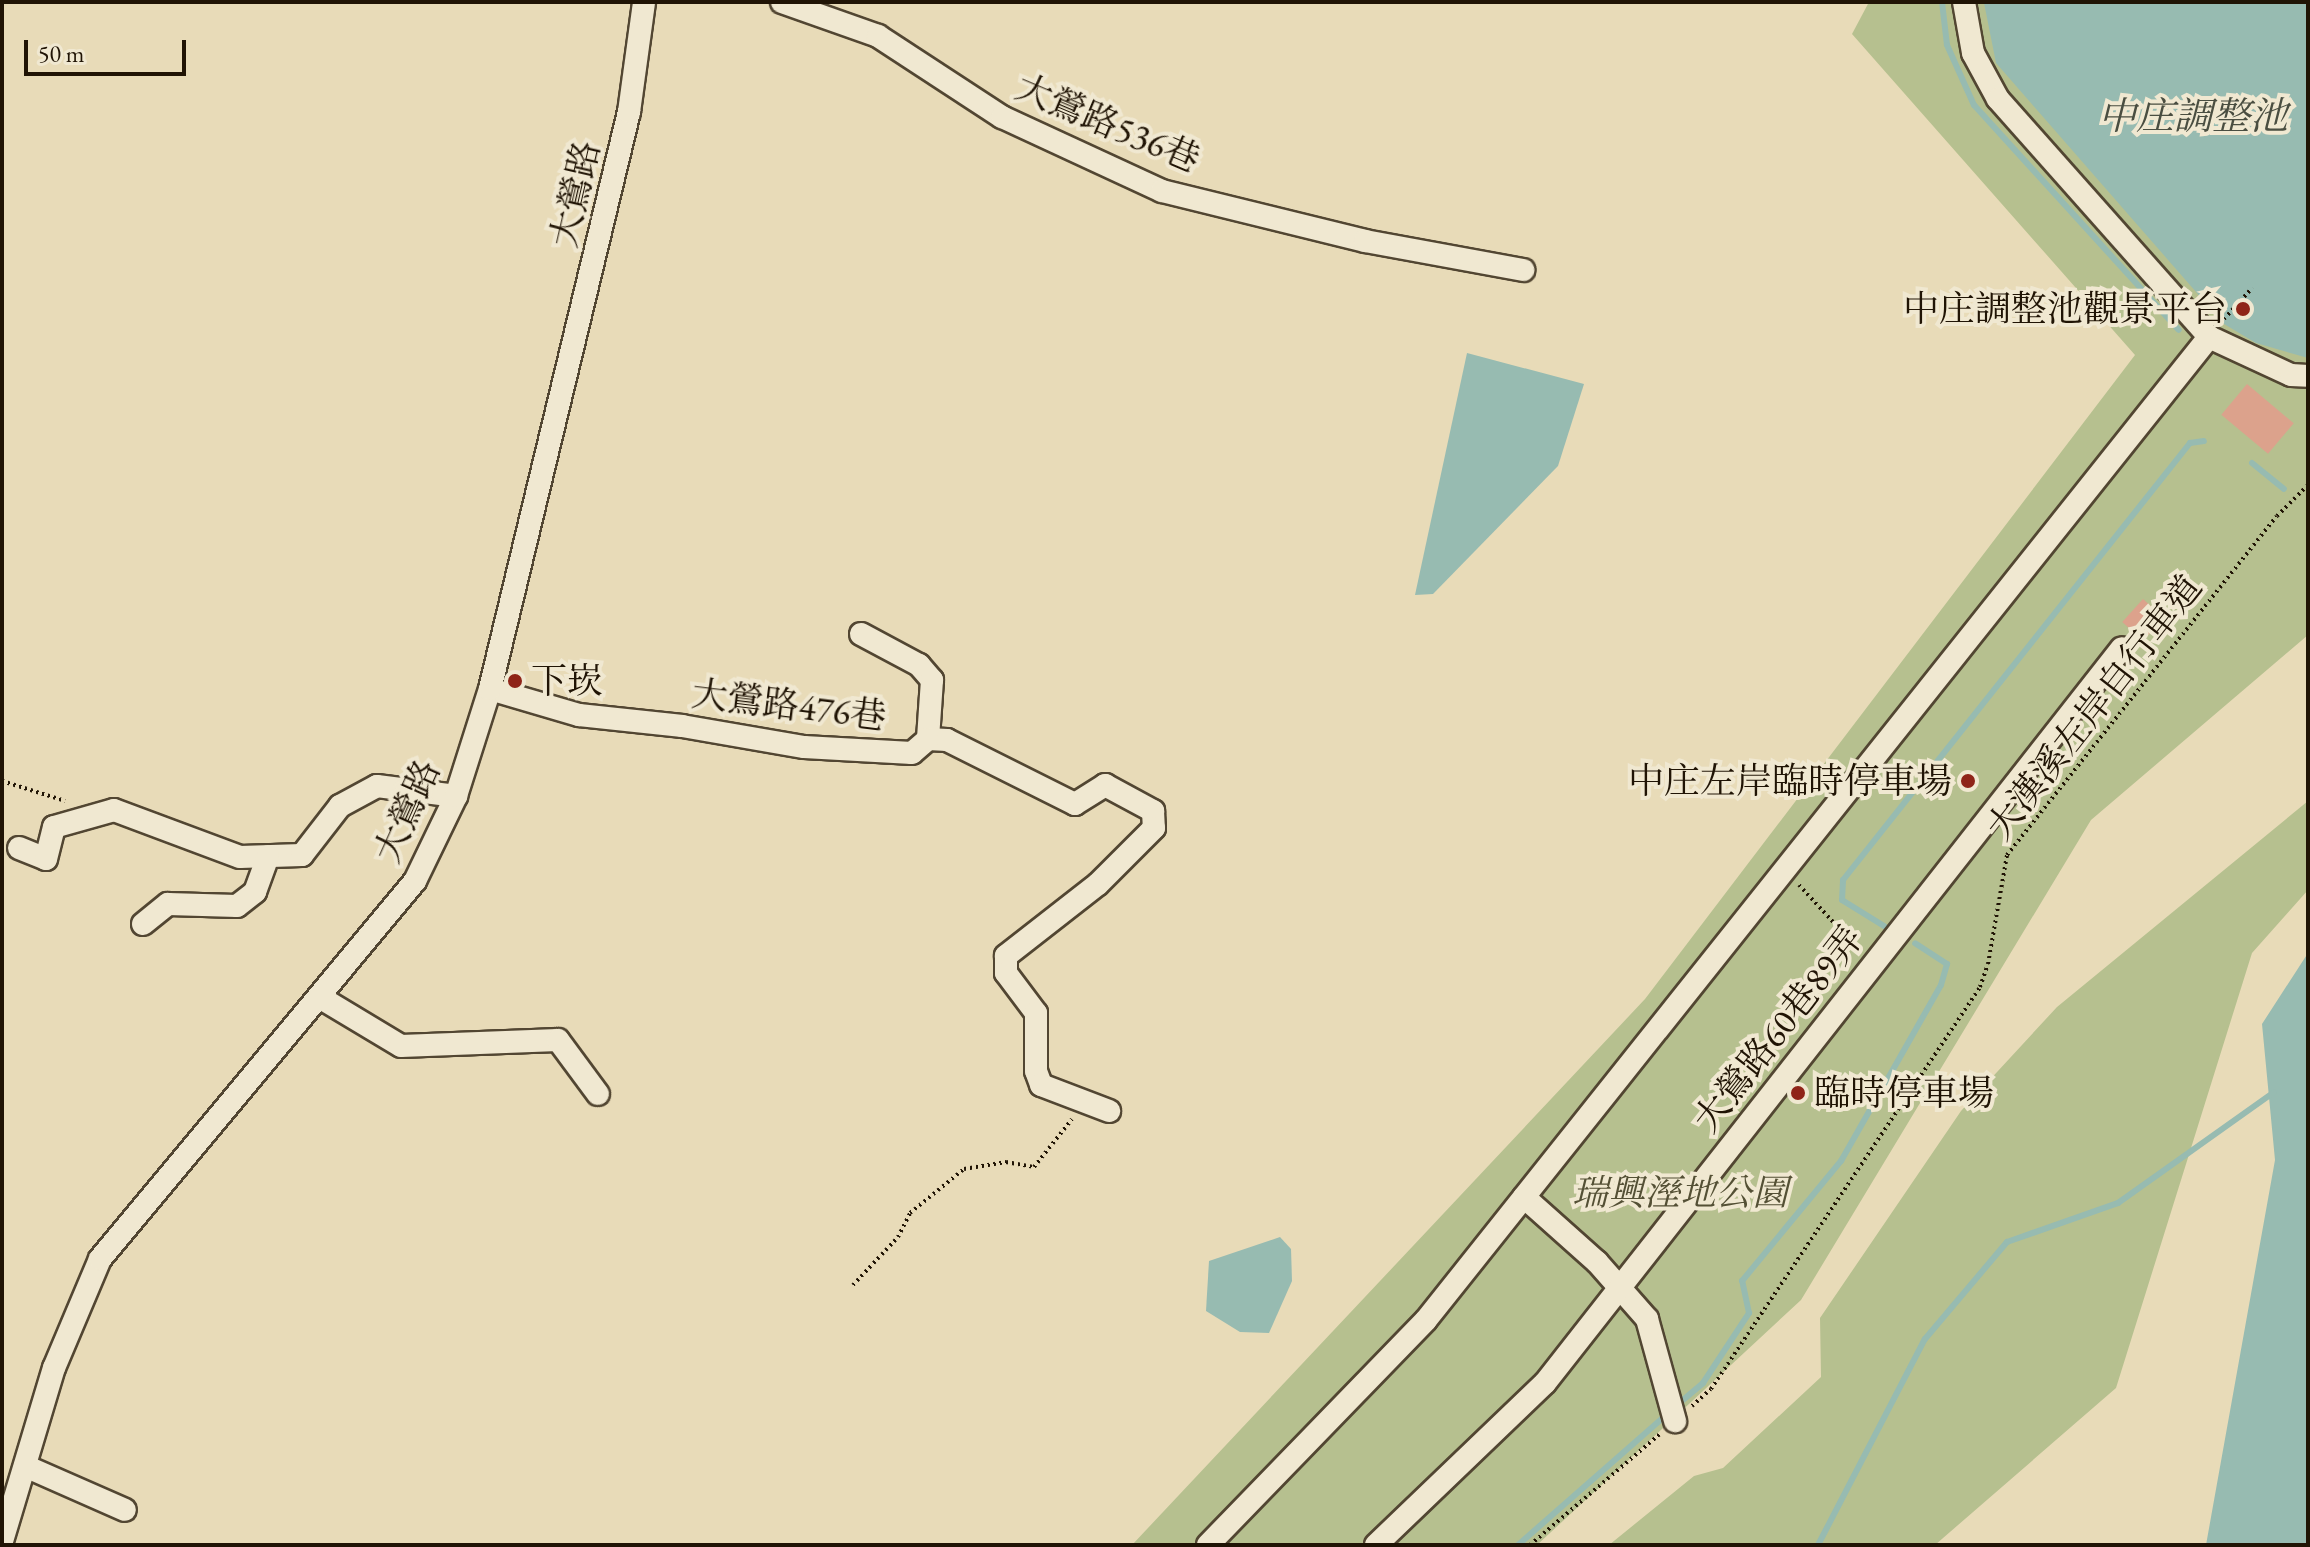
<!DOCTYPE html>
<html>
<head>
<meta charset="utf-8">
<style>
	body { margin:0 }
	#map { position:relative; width:2310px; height:1547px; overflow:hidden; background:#e8dbb8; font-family:"EB Garamond","Noto Serif TC",serif }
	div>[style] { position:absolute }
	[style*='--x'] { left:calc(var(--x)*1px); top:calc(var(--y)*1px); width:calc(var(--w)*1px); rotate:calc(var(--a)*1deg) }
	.green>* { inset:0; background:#b6c08f }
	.water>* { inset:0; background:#97bbb1 }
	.stream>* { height:6px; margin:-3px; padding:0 3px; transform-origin:3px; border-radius:3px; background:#97bbb1 }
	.building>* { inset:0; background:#dca28c; transform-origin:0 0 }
	.path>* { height:4px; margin-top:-2px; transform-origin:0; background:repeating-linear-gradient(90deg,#201405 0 2px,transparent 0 6px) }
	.roads { filter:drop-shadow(2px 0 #524632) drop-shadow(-2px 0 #524632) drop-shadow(0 2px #524632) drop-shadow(0 -2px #524632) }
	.minor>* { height:22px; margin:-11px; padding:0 11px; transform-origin:11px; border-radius:11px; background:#f0e8d1 }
	.dots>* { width:22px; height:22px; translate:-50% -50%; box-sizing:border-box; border:4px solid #f0e8d1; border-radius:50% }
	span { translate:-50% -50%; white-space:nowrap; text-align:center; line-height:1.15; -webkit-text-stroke:8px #f0e8d1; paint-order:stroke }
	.street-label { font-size:36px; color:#201405 }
	.poi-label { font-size:36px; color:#201405 }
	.right { translate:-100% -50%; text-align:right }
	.left { translate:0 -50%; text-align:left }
	.park-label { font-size:36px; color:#545035; font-style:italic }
	.water-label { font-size:38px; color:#4a4e41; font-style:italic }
	.frame { position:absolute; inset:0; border:4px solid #201405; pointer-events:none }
	.scale { position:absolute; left:24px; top:40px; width:162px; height:36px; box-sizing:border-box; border:4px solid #201405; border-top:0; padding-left:10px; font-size:24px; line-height:28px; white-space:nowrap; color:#201405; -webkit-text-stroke:6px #f0e8d1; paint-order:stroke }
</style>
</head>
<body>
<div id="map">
	<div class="green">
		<div style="clip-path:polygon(1869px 2px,2308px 2px,2308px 635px,2091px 820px,1801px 1300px,1537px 1545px,1132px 1545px,1645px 999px,2135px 355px,1852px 34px)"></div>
		<div style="clip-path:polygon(2308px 801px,2308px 890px,2252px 953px,2116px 1388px,1935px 1545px,1609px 1545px,1694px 1476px,1723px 1468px,1821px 1377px,1820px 1318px,1961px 1111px,2057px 1007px)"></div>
	</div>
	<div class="water">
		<div style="clip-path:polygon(2308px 2px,2308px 358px,2256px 343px,2224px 324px,1996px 63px,1984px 3px)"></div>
		<div style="clip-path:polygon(1467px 353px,1584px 384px,1558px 466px,1433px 594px,1415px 595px)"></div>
		<div style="clip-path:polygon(2308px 953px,2308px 1545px,2206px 1545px,2275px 1160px,2262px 1024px)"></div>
		<div style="clip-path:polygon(1280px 1237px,1291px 1249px,1292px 1281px,1269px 1333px,1240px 1332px,1206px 1311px,1209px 1261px)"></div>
	</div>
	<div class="stream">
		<div style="--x:1942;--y:2;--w:43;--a:83.4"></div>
		<div style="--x:1947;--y:45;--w:66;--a:65.8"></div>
		<div style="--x:1974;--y:105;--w:304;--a:47.7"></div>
		<div style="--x:2252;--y:463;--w:41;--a:39.1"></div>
		<div style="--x:1884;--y:926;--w:49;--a:-148.2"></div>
		<div style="--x:1842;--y:900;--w:20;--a:-87"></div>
		<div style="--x:1843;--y:880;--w:558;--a:-51.55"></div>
		<div style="--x:2190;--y:443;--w:14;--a:-8"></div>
		<div style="--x:1677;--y:1405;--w:34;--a:-40"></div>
		<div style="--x:1703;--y:1383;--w:84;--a:-56.7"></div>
		<div style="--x:1749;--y:1313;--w:33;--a:-102"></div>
		<div style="--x:1742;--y:1281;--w:156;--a:-50.5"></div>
		<div style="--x:1841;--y:1161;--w:202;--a:-60.4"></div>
		<div style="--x:1941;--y:985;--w:22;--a:-74"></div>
		<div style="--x:1947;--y:964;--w:38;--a:-147"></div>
		<div style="--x:1518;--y:1545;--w:196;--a:-41.3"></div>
		<div style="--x:1818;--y:1545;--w:232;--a:-62.6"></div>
		<div style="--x:1925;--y:1339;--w:127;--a:-49.8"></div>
		<div style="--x:2007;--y:1242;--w:118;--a:-19.4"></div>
		<div style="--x:2118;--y:1203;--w:191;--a:-35.4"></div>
	</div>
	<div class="building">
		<div style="left:2247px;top:384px;width:61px;height:40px;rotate:40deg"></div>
		<div style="left:2143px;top:599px;width:28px;height:31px;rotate:42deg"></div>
	</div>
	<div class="path">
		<div style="--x:2224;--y:319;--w:42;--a:-47.9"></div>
		<div style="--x:2;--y:781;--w:66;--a:17.6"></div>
		<div style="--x:1799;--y:885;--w:87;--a:47.3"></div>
		<div style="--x:853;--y:1285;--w:66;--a:-46.8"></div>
		<div style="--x:898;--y:1237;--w:27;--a:-63"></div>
		<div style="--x:910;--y:1213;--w:70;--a:-39.2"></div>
		<div style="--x:964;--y:1169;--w:43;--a:-9.5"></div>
		<div style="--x:1006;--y:1162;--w:28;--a:10"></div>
		<div style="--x:1034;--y:1167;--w:61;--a:-51.6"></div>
		<div style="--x:1692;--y:1406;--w:25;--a:-42"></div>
		<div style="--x:1711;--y:1389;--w:484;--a:-56.2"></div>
		<div style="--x:1980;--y:987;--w:24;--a:-71"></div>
		<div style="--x:1988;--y:964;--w:111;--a:-80.1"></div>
		<div style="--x:2007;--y:855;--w:433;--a:-51.5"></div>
		<div style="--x:2277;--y:516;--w:44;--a:-45"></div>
		<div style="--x:1530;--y:1545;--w:172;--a:-40.5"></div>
	</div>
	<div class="roads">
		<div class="minor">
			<div style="--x:782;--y:2;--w:102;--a:19.5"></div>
			<div style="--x:878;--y:36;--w:148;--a:33.2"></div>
			<div style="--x:1002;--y:117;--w:176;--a:24.8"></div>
			<div style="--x:1162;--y:191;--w:209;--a:13.8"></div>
			<div style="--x:1365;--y:241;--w:161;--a:10.4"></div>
			<div style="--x:1964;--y:2;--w:52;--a:80"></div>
			<div style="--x:1973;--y:53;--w:52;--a:61.5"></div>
			<div style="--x:1998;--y:99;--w:318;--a:48.4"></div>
			<div style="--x:2209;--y:337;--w:90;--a:24.9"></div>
			<div style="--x:2291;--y:375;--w:17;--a:3"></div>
			<div style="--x:861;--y:634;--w:66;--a:28.1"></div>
			<div style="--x:919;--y:665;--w:20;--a:49"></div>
			<div style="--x:932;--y:680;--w:59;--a:93.9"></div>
			<div style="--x:490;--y:689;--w:93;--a:16.3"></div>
			<div style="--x:579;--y:715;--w:104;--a:6.1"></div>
			<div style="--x:682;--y:726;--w:124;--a:9.8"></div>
			<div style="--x:804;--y:747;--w:108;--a:3.2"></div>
			<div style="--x:912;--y:753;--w:21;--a:-41"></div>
			<div style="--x:928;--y:739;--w:19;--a:3"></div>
			<div style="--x:947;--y:740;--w:143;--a:26.6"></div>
			<div style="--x:1075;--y:804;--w:36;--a:-32"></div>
			<div style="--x:1105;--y:785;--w:55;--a:28.4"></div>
			<div style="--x:1153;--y:811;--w:17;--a:87"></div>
			<div style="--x:1154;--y:828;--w:79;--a:135"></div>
			<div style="--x:1098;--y:884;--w:117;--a:142"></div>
			<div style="--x:1006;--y:956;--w:17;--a:90"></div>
			<div style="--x:1006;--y:973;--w:50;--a:53.1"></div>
			<div style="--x:1036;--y:1013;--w:58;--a:90"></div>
			<div style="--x:1036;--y:1071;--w:15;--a:70"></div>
			<div style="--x:1041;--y:1085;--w:73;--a:20.9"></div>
			<div style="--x:19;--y:848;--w:29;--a:22"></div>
			<div style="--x:46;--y:859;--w:33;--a:-76"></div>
			<div style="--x:54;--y:827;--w:62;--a:-15.8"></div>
			<div style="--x:114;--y:810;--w:134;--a:20.5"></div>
			<div style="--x:240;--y:857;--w:62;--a:-1.8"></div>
			<div style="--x:302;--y:855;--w:62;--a:-52.2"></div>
			<div style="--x:340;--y:806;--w:42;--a:-28.4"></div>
			<div style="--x:377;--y:786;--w:80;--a:7.2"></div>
			<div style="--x:143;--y:924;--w:32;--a:-39"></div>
			<div style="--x:168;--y:904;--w:69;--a:1.7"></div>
			<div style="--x:237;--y:906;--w:23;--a:-38"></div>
			<div style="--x:255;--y:892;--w:38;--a:-70"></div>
			<div style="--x:321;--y:998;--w:93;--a:31"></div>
			<div style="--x:401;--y:1046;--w:157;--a:-2.2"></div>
			<div style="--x:558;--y:1040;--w:67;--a:53.5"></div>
			<div style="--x:1524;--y:1197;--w:98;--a:41.7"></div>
			<div style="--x:1597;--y:1262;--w:76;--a:48.7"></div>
			<div style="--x:1647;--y:1319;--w:106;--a:74.6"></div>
			<div style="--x:25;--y:1466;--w:109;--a:23.7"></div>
			<div style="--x:2;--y:1541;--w:181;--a:-73.3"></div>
			<div style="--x:54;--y:1368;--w:118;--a:-67.1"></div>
			<div style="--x:100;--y:1259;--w:492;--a:-50.2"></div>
			<div style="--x:415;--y:881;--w:94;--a:-64.2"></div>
			<div style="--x:456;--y:796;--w:112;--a:-72.4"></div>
			<div style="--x:490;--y:689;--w:594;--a:-76.46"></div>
			<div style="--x:629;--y:112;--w:111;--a:-82.2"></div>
			<div style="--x:1208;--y:1545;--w:313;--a:-45.9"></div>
			<div style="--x:1426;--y:1320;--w:1257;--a:-51.46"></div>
			<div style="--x:1376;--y:1545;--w:234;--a:-43.8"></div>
			<div style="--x:1545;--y:1383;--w:934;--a:-51.87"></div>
		</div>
	</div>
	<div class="dots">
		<div style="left:2243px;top:309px;background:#8f2418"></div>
		<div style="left:515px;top:681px;background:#8f2418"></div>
		<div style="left:1968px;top:781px;background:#8f2418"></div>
		<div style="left:1798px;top:1093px;background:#8f2418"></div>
	</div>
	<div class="street-label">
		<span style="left:1108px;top:123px;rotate:23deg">大鶯路536巷</span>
		<span style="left:575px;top:194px;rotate:-77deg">大鶯路</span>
		<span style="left:789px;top:705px;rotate:7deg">大鶯路476巷</span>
		<span style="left:2094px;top:707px;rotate:-52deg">大漢溪左岸自行車道</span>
		<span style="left:407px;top:811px;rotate:-66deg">大鶯路</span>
		<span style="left:1778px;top:1029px;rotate:-52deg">大鶯路60巷89弄</span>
	</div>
	<div class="poi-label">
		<span class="right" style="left:2227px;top:309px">中庄調整池觀景平台</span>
		<span class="left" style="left:531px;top:681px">下崁</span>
		<span class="right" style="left:1952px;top:781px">中庄左岸臨時停車場</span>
		<span class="left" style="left:1814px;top:1093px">臨時停車場</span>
	</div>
	<div class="park-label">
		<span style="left:1680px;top:1193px">瑞興溼地公園</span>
	</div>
	<div class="water-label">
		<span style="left:2193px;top:116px">中庄調整池</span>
	</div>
	<div class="frame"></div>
	<div class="scale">50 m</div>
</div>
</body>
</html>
